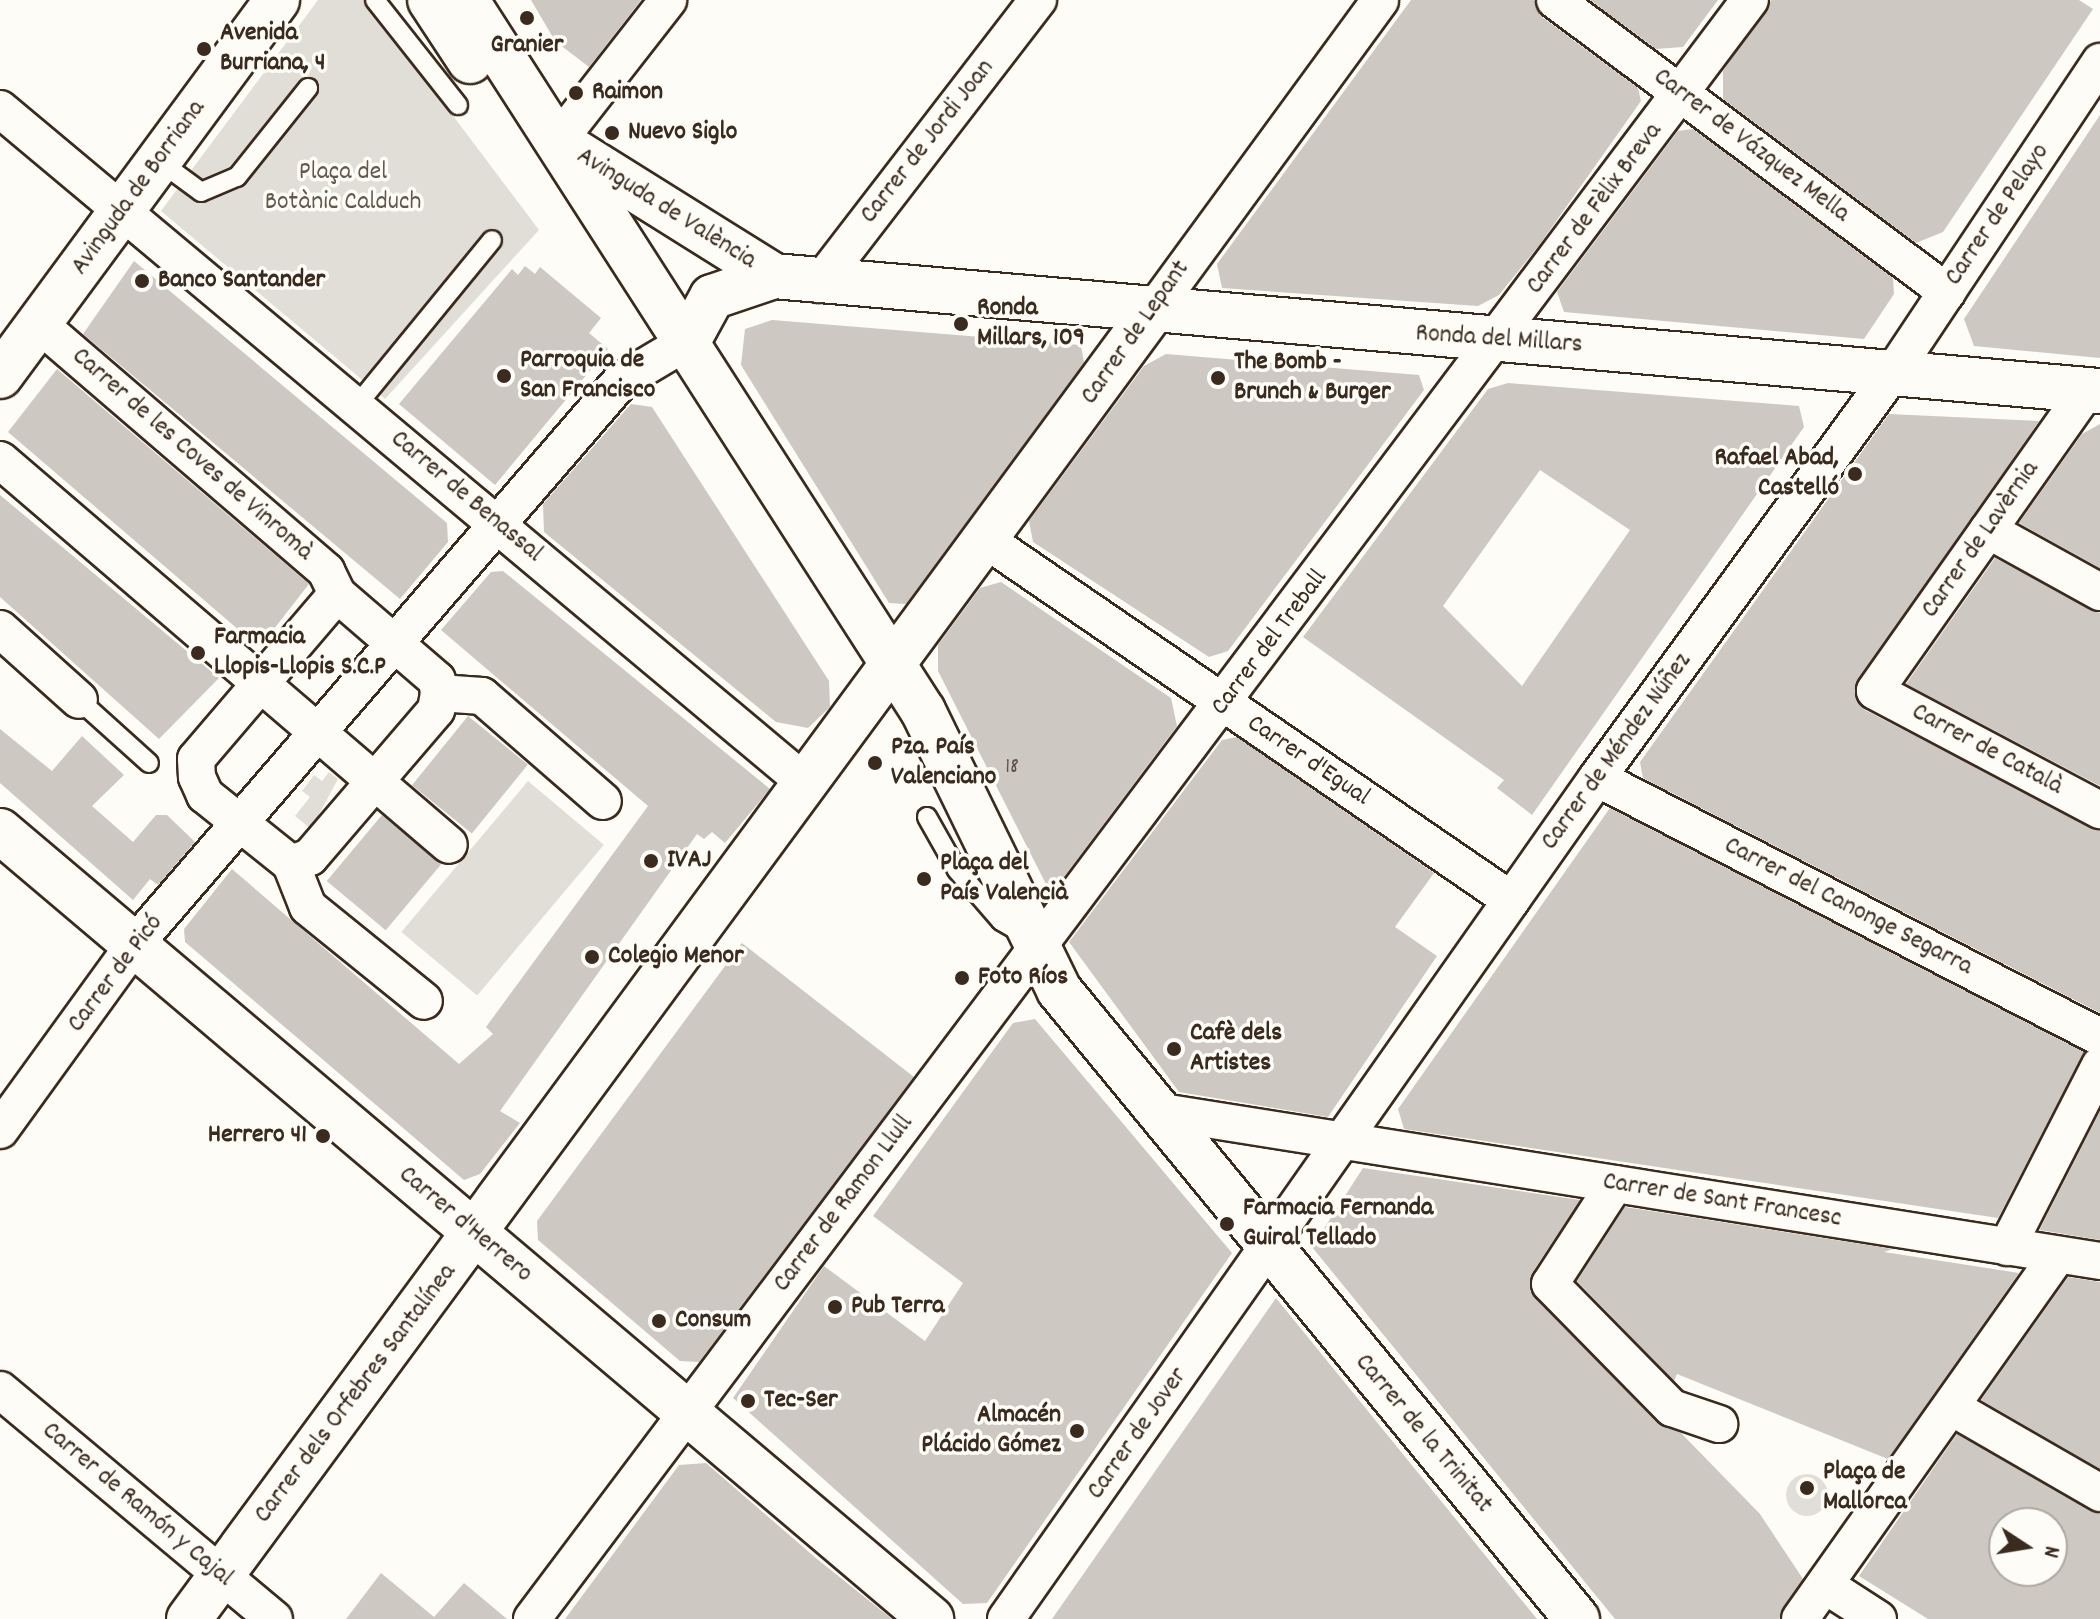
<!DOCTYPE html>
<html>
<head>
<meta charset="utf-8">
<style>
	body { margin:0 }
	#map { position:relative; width:2100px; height:1619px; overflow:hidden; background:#fdfcf7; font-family:Dekko,sans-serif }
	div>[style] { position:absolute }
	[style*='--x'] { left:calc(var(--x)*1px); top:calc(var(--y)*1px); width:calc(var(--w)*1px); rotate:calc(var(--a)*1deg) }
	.green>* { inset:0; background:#e1ded7; transform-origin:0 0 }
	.round { border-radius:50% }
	.building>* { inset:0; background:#cdc8c2; transform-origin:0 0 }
	.roads { filter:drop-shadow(2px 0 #3b2a1e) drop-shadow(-2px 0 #3b2a1e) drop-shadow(0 2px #3b2a1e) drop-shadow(0 -2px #3b2a1e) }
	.lane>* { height:18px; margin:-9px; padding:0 9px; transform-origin:9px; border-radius:9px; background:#fdfcf7 }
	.street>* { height:36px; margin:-18px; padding:0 18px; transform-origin:18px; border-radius:18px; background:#fdfcf7 }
	.secondary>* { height:44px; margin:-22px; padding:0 22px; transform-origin:22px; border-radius:22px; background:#fdfcf7 }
	.dots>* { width:22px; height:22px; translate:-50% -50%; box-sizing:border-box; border:4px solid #fdfcf7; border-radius:50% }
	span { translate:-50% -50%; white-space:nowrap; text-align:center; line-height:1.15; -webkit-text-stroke:7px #fdfcf7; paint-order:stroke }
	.number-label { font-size:22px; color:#605247 }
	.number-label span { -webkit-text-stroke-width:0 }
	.poi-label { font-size:26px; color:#3b2a1e; font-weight:700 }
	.left { translate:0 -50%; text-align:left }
	.right { translate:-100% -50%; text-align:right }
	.street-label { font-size:26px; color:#3b2a1e }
	.park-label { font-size:26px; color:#64574c }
	.north { position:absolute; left:1988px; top:1507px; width:80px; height:80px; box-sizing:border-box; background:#fdfcf7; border:2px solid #afa8a0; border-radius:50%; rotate:102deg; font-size:22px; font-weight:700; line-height:32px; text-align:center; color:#3b2a1e }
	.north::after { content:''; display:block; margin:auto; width:28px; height:36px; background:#3b2a1e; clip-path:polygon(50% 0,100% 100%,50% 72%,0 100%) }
</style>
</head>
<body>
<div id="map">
	<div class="green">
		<div style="clip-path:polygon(318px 0,366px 0,539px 230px,385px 399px,161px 211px)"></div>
		<div style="clip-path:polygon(329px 772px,338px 779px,311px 829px,295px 816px,310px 797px,302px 791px,314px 775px,322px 781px)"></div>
		<div style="left:528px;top:781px;width:99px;height:197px;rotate:40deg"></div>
		<div class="round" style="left:1786px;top:1474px;width:42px;height:42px"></div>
	</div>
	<div class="building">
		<div style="clip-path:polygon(531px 0,641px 0,589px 67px,555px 41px)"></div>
		<div style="clip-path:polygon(1411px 0,1534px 0,1542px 17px,1638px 88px,1641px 101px,1540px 244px,1499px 295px,1478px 306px,1222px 288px,1217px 264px)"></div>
		<div style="clip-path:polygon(1590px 0,1718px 0,1683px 47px,1656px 49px)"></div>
		<div style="clip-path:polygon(1771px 0,2079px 0,2093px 9px,1943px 232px,1916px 243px,1723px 99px,1723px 71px)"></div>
		<div style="clip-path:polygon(2100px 115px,2100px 358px,1974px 346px,1964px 319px)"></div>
		<div style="clip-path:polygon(1693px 129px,1893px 278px,1894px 294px,1864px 339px,1564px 312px,1557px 292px,1678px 131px)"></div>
		<div style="clip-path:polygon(134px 261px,447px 523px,448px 542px,400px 599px,83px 334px)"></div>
		<div style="clip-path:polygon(525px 266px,535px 274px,540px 267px,601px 318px,589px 333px,608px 349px,495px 485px,399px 404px,512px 269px,518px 275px)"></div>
		<div style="clip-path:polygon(772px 320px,1081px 345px,1084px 363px,906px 604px,889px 603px,741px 365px,745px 329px)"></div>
		<div style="clip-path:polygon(1166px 354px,1419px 375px,1424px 390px,1228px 651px,1209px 657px,1033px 542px,1029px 521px,1144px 366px)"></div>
		<div style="clip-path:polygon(57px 369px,309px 584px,263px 643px,254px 643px,8px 432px)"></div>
		<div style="clip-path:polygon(evenodd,1508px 383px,1799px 406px,1804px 427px,1532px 815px,1497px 788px,1504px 780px,1303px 637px,1488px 389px,1508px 383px,1540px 470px,1630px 530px,1522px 686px,1443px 606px,1540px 470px)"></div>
		<div style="clip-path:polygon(631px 404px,652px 407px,829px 681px,830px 707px,808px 728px,776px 722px,544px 532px,543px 504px)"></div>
		<div style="clip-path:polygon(1889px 414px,2039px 421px,1854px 691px,1865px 710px,2100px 831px,2100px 1013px,1643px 778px,1640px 762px)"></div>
		<div style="clip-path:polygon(2100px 424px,2100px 568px,2019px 523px,2082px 434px)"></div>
		<div style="clip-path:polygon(0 495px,219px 678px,159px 739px,0 597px)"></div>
		<div style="clip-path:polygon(1995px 558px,2100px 613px,2100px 786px,1906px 684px)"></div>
		<div style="clip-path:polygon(503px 571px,770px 789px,725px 843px,712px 832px,704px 839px,697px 834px,500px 1111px,520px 1123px,480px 1174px,464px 1180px,185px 942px,184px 929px,232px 869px,459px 1064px,493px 1034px,486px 1027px,648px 806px,441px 630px,491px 572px)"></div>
		<div style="clip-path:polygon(1001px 582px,1171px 698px,1177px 726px,1051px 894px,938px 671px,938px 645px,980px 588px)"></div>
		<div style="left:468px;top:716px;width:77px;height:89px;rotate:39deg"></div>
		<div style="clip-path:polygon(0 729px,52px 771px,82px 736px,124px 775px,92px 806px,133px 842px,156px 815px,167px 815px,195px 842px,158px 885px,150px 879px,133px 900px,0 783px)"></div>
		<div style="clip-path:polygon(1237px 737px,1434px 873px,1395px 927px,1437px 956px,1328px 1117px,1179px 1092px,1069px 942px,1222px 740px)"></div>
		<div style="clip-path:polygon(1610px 808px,2084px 1052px,1998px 1218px,1404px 1129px,1398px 1109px)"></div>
		<div style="left:382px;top:815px;width:77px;height:86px;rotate:40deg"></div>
		<div style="clip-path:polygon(742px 943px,914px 1077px,699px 1362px,680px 1361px,538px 1240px,537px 1221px)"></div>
		<div style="clip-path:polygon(1035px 1019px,1232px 1253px,987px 1603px,963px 1604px,733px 1398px,824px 1266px,925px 1341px,963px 1283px,873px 1216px,1013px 1023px)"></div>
		<div style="clip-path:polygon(2100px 1111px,2100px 1240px,2040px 1230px,2040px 1229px)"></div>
		<div style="clip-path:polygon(1363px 1168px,1580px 1200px,1532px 1273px,1530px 1291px,1657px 1423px,1681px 1433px,1760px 1514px,1803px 1579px,1779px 1619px,1615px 1619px,1312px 1247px)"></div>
		<div style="clip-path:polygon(1625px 1207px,1893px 1249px,1884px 1252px,2019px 1273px,1888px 1459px,1677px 1374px,1674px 1381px,1577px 1281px)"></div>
		<div style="clip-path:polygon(2068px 1277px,2100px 1282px,2100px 1469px,1981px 1400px)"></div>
		<div style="clip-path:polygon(1276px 1298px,1537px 1619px,1052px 1619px)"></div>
		<div style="clip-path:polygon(evenodd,1957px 1434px,2100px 1514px,2100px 1619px,1928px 1619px,1859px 1576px,1957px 1434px,2004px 1523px,2052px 1523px,2052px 1571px,2004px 1571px,2004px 1523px)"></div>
		<div style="clip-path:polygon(706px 1463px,817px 1559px,892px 1619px,565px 1619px,679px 1465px)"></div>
		<div style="clip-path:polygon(381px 1573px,434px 1617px,464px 1583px,507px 1619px,346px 1619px)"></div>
	</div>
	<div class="roads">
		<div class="lane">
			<div style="--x:375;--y:0;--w:134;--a:51.7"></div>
			<div style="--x:159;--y:161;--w:52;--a:36.4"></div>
			<div style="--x:201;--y:192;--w:39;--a:-23"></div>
			<div style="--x:237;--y:177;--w:114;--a:-51.4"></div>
			<div style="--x:357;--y:405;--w:213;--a:-50.7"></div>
			<div style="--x:79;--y:700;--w:94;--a:42"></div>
			<div style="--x:927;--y:817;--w:61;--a:60.5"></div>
			<div style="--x:957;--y:870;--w:67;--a:49.2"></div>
			<div style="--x:1001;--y:921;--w:24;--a:30"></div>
		</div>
		<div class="street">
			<div style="--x:1555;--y:0;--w:489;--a:36.7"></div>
			<div style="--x:0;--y:109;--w:1053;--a:39.92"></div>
			<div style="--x:558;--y:141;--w:179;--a:-52"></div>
			<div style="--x:819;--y:284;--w:359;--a:-52.4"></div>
			<div style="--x:1152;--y:312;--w:386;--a:-53.8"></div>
			<div style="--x:39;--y:324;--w:379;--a:40.7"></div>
			<div style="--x:326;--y:571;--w:25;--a:64"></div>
			<div style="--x:2087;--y:390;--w:368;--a:125.2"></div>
			<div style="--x:1875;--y:691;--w:255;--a:27.9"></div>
			<div style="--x:0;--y:460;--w:591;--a:40.61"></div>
			<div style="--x:1988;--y:530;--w:128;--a:29"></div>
			<div style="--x:986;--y:540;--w:637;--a:34.44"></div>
			<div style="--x:0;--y:629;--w:106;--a:41.9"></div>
			<div style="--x:439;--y:693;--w:43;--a:4"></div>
			<div style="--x:482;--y:696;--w:160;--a:41"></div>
			<div style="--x:1597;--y:778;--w:566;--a:27.24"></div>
			<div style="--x:291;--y:864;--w:20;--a:-20"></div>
			<div style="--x:310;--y:857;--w:194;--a:-49.4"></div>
			<div style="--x:436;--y:710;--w:17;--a:-80"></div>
			<div style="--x:439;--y:693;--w:13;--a:-99"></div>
			<div style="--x:437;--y:680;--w:132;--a:-139.3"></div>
			<div style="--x:337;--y:594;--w:217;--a:130.5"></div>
			<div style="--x:196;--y:759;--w:18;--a:87"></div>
			<div style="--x:197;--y:777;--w:20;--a:66"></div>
			<div style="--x:205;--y:795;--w:110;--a:38.7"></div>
			<div style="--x:291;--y:864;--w:46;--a:68.4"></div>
			<div style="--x:308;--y:907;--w:149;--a:39"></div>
			<div style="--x:1156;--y:1111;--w:956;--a:9.03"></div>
			<div style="--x:0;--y:1130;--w:228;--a:-54.1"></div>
			<div style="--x:134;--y:945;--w:745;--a:-49.19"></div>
			<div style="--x:621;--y:381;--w:78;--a:-30.8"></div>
			<div style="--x:1615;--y:1184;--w:119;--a:123"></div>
			<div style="--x:1550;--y:1284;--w:174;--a:45.5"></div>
			<div style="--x:1672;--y:1408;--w:50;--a:18.8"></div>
			<div style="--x:2007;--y:1247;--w:204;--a:-62.9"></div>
			<div style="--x:0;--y:1390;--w:357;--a:39.9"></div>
			<div style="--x:1953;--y:1408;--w:170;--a:30"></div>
			<div style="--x:1825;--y:1585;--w:63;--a:32.7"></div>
			<div style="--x:532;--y:1619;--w:2026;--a:-53.05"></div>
			<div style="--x:1006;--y:1619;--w:1028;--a:-54.9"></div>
			<div style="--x:1597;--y:778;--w:507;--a:-53.9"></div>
			<div style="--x:1896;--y:368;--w:368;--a:-56.3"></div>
			<div style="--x:1800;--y:1619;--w:446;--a:-54.7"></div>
		</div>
		<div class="secondary">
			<div style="--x:430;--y:0;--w:73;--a:56.7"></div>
			<div style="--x:466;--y:0;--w:845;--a:57.27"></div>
			<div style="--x:923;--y:711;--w:310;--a:64"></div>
			<div style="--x:1059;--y:990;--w:815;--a:50.53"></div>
			<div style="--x:569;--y:148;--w:242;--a:32"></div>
			<div style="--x:688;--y:341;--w:50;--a:-61.4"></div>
			<div style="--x:712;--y:297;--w:65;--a:-18.7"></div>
			<div style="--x:774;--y:276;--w:1331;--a:4.96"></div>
			<div style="--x:0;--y:376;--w:467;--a:-53.6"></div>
			<div style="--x:0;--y:831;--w:1220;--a:40.24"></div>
			<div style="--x:189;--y:1619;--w:1623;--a:-53.62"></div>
		</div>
	</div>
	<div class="dots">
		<div style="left:527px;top:18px;background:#3b2a1e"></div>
		<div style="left:204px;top:49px;background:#3b2a1e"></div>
		<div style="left:576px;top:93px;background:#3b2a1e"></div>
		<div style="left:612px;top:133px;background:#3b2a1e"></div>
		<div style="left:142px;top:281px;background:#3b2a1e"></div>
		<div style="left:961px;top:324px;background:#3b2a1e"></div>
		<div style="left:504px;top:376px;background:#3b2a1e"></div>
		<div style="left:1218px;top:378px;background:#3b2a1e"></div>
		<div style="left:1855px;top:474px;background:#3b2a1e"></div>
		<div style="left:198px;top:653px;background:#3b2a1e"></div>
		<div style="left:875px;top:763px;background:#3b2a1e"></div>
		<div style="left:651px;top:861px;background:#3b2a1e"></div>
		<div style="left:924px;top:879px;background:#3b2a1e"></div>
		<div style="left:592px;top:957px;background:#3b2a1e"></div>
		<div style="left:962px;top:978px;background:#3b2a1e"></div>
		<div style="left:1174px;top:1049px;background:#3b2a1e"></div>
		<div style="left:323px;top:1136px;background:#3b2a1e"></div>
		<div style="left:1227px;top:1224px;background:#3b2a1e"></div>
		<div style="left:835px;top:1307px;background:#3b2a1e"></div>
		<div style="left:659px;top:1321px;background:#3b2a1e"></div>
		<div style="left:748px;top:1401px;background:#3b2a1e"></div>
		<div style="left:1077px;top:1431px;background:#3b2a1e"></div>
		<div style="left:1807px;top:1488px;background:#3b2a1e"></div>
	</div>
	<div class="number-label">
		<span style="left:1012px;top:768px">18</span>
	</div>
	<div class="poi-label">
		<span class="left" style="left:220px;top:49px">Avenida<br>Burriana, 4</span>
		<span style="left:527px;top:46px">Granier</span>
		<span class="left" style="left:592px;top:93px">Raimon</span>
		<span class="left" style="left:628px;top:133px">Nuevo Siglo</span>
		<span class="left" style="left:158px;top:281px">Banco Santander</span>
		<span class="left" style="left:977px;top:324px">Ronda<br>Millars, 109</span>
		<span class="left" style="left:520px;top:376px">Parroquia de<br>San Francisco</span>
		<span class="left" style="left:1234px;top:378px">The Bomb -<br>Brunch &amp; Burger</span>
		<span class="right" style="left:1839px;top:474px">Rafael Abad,<br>Castelló</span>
		<span class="left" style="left:214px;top:653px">Farmacia<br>Llopis-Llopis S.C.P</span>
		<span class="left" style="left:891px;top:763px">Pza. País<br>Valenciano</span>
		<span class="left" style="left:667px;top:861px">IVAJ</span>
		<span class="left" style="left:940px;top:879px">Plaça del<br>País Valencià</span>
		<span class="left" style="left:608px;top:957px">Colegio Menor</span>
		<span class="left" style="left:978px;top:978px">Foto Ríos</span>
		<span class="left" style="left:1190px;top:1049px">Cafè dels<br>Artistes</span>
		<span class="right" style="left:307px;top:1136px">Herrero 41</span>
		<span class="left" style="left:1243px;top:1224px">Farmacia Fernanda<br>Guiral Tellado</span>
		<span class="left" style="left:851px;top:1307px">Pub Terra</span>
		<span class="left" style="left:675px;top:1321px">Consum</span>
		<span class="left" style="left:764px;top:1401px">Tec-Ser</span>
		<span class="right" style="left:1061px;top:1431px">Almacén<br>Plácido Gómez</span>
		<span class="left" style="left:1823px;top:1488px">Plaça de<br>Mallorca</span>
	</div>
	<div class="street-label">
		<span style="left:928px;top:142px;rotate:-52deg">Carrer de Jordi Joan</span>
		<span style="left:1751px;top:146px;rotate:37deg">Carrer de Vázquez Mella</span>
		<span style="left:139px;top:188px;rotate:-54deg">Avinguda de Borriana</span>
		<span style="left:666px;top:209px;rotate:32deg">Avinguda de València</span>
		<span style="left:1595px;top:209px;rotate:-53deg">Carrer de Fèlix Breva</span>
		<span style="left:1998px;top:215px;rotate:-56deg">Carrer de Pelayo</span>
		<span style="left:1136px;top:333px;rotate:-55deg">Carrer de Lepant</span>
		<span style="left:1499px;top:340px;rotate:4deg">Ronda del Millars</span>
		<span style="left:192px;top:455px;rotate:41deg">Carrer de les Coves de Vinromà</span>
		<span style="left:466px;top:497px;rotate:40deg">Carrer de Benassal</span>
		<span style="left:1981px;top:540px;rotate:-55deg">Carrer de Lavèrnia</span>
		<span style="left:1270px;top:643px;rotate:-53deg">Carrer del Treball</span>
		<span style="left:1987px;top:750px;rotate:28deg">Carrer de Català</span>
		<span style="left:1617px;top:752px;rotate:-54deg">Carrer de Méndez Núñez</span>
		<span style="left:1308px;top:761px;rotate:34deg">Carrer d'Egual</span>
		<span style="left:1848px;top:907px;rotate:27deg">Carrer del Canonge Segarra</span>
		<span style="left:116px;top:974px;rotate:-53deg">Carrer de Picó</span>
		<span style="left:1722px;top:1201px;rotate:9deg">Carrer de Sant Francesc</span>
		<span style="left:844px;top:1204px;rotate:-53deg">Carrer de Ramon Llull</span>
		<span style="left:465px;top:1225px;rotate:40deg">Carrer d'Herrero</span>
		<span style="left:356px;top:1394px;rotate:-53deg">Carrer dels Orfebres Santalínea</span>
		<span style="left:1138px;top:1434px;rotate:-55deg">Carrer de Jover</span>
		<span style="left:1423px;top:1434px;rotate:50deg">Carrer de la Trinitat</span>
		<span style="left:137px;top:1505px;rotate:40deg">Carrer de Ramón y Cajal</span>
	</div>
	<div class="park-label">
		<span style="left:343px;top:188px">Plaça del<br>Botànic Calduch</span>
	</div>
	<div class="north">N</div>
</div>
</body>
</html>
